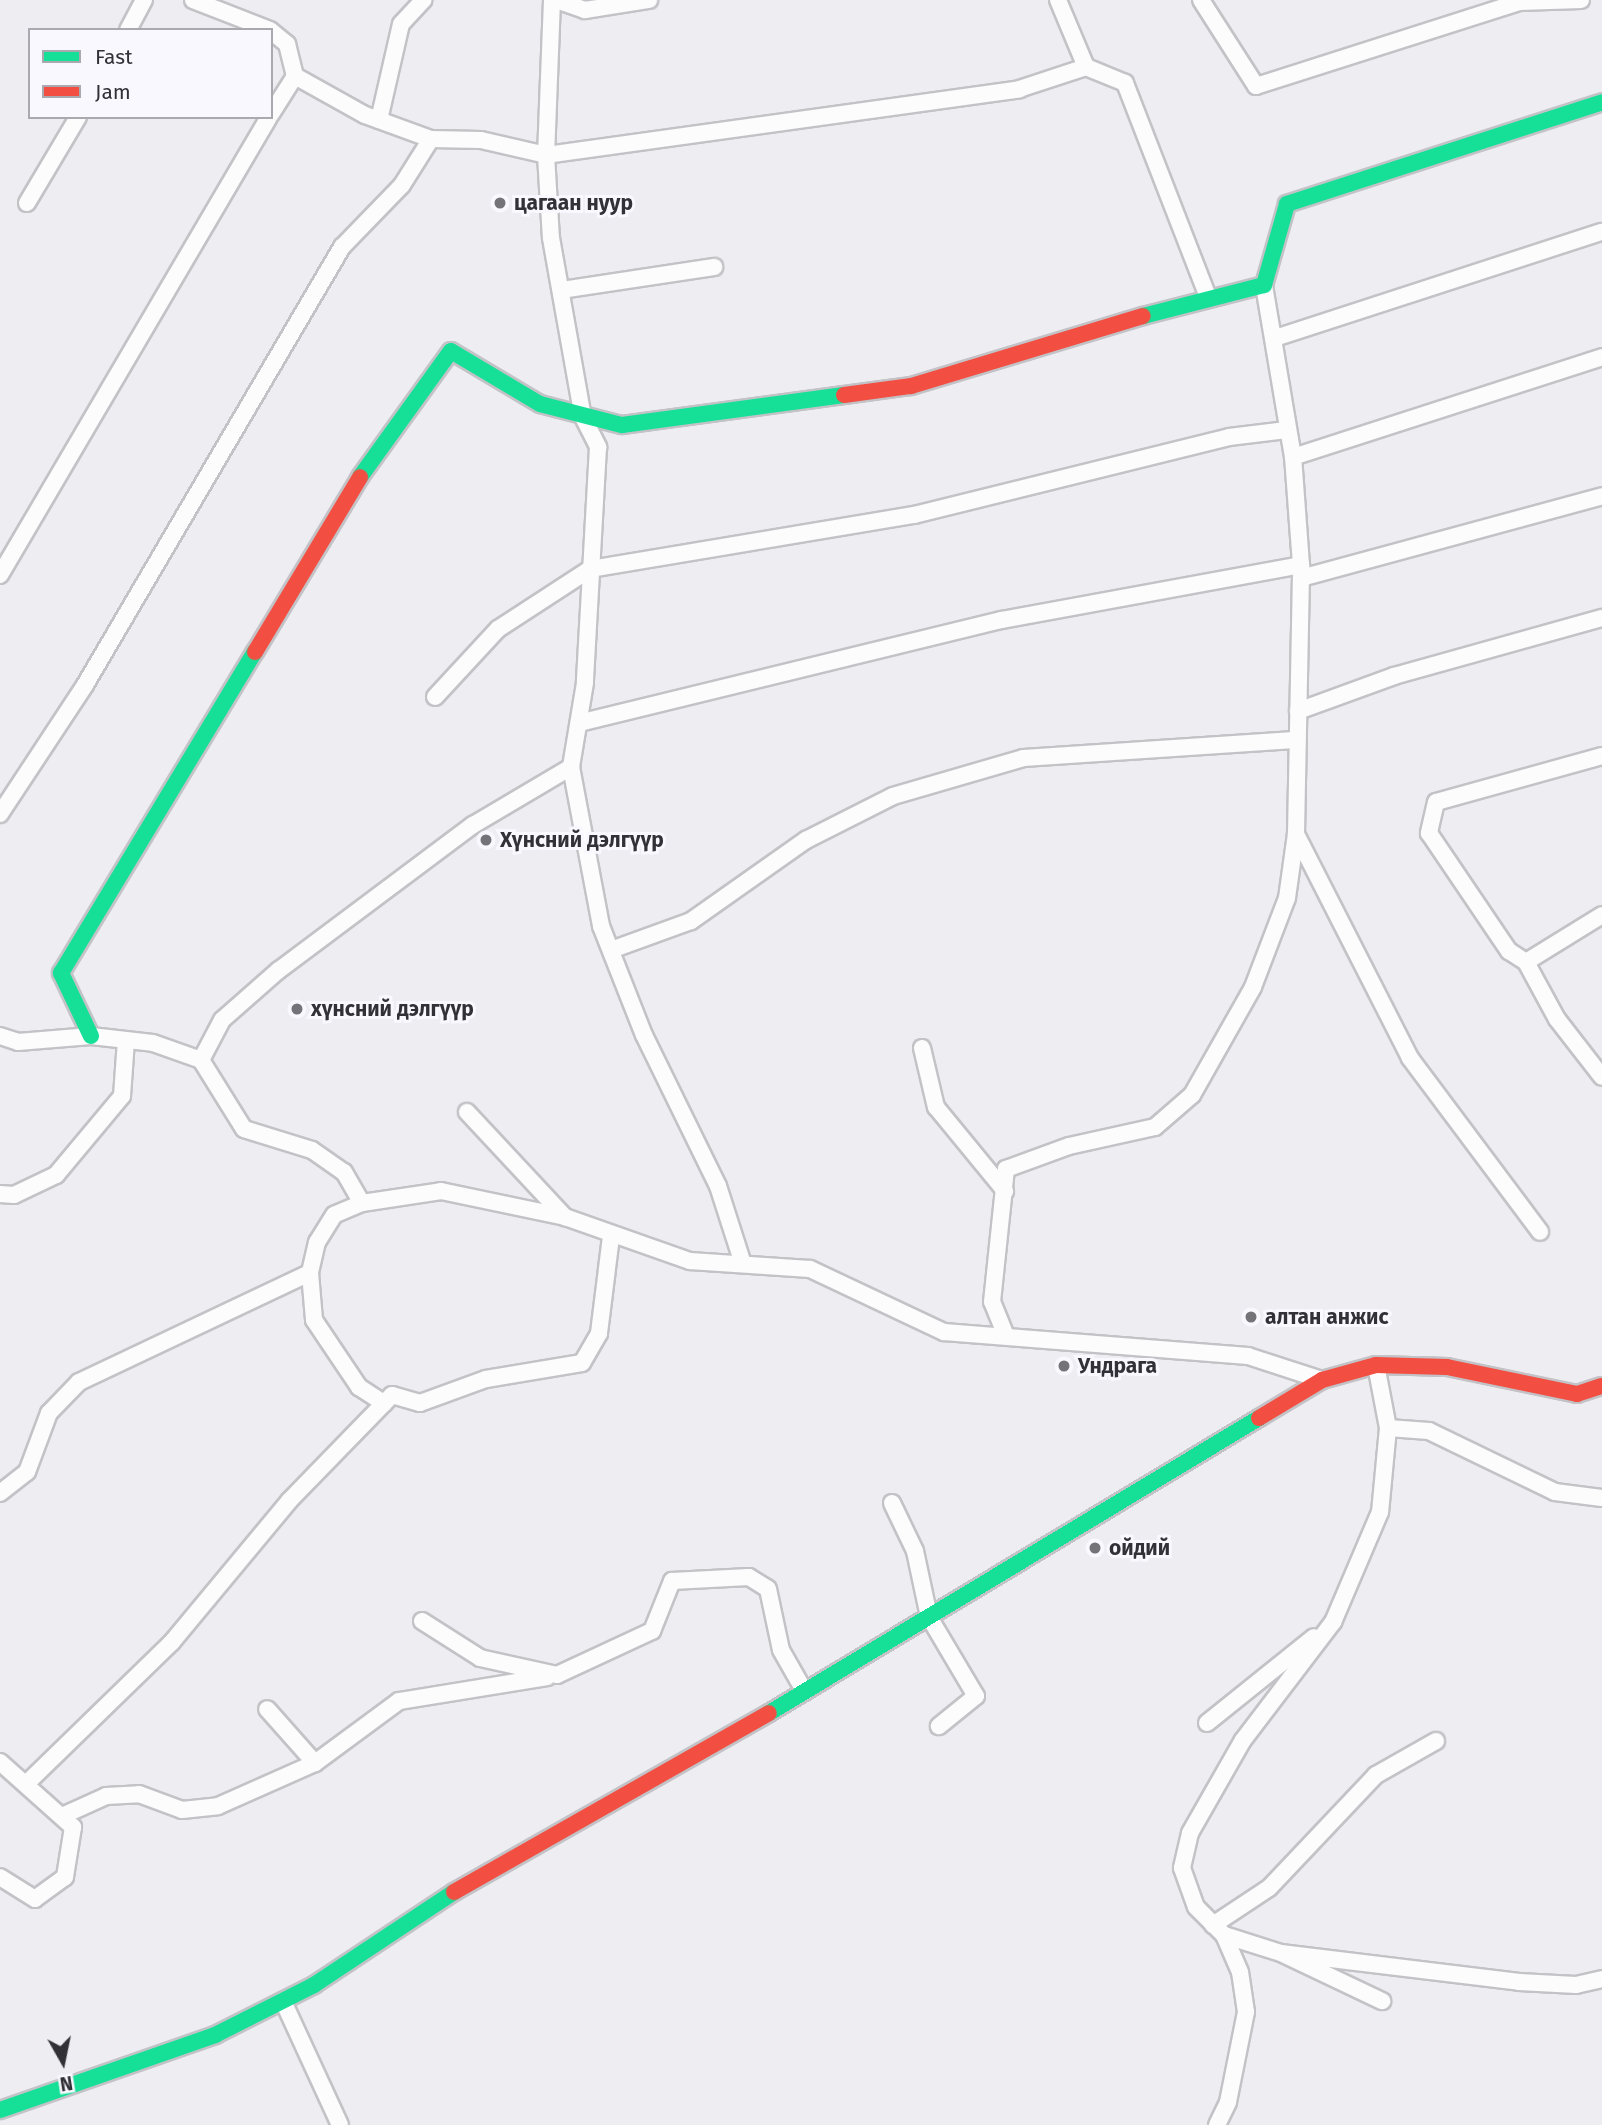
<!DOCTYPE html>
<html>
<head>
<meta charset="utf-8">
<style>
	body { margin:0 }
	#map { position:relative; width:1602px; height:2125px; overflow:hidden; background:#ededf2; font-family:"Fira Sans",sans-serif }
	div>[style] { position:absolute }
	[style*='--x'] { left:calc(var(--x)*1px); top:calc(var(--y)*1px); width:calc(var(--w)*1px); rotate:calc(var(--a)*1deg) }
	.roads { filter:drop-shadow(2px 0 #c3c3c7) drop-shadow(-2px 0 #c3c3c7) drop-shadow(0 2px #c3c3c7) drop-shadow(0 -2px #c3c3c7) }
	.street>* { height:16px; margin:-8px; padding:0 8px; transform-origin:8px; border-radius:8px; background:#fcfcfd }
	.fast>* { height:16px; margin:-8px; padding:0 8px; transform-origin:8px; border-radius:8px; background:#16e098 }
	.jam>* { height:16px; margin:-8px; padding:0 8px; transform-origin:8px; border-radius:8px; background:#f24e42 }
	.dots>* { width:19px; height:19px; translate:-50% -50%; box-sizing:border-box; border:4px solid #f9f8ff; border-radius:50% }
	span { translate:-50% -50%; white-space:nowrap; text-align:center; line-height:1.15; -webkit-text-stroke:6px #f9f8ff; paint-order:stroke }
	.poi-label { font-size:21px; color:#323236; font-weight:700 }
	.left { translate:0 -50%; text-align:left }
	.legend { position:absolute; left:28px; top:28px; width:245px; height:91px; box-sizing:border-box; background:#f9f8ff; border:2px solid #a9a9af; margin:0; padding:9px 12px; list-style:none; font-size:21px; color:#323236 }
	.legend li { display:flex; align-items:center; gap:14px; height:35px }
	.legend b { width:35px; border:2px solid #a9a9af }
	.north { position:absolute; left:28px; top:2027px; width:70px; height:70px; -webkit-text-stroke:5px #f9f8ff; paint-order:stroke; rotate:171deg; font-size:19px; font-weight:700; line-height:28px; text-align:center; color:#323236 }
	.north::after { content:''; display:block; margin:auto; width:24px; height:32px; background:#323236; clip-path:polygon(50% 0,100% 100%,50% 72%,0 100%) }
</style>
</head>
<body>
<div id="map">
	<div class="roads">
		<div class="street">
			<div style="--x:193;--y:0;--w:83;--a:21.3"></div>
			<div style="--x:552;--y:0;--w:155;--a:92.2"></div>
			<div style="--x:546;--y:155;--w:83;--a:86.6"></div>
			<div style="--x:551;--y:238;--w:182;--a:79.9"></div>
			<div style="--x:583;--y:417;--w:34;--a:63"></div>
			<div style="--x:598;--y:447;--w:236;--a:93.2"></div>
			<div style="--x:585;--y:683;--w:85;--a:99.5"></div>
			<div style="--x:571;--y:767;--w:162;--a:79.3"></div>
			<div style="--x:601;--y:926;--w:117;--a:68.5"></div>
			<div style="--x:644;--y:1035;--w:168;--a:63.9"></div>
			<div style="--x:718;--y:1186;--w:82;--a:72.2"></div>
			<div style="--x:556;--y:0;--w:31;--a:19"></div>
			<div style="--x:585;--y:10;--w:65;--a:-8.9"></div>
			<div style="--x:1058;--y:0;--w:73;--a:67.3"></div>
			<div style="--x:1086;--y:67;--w:42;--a:22.3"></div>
			<div style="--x:1125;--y:83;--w:230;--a:68.8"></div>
			<div style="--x:1201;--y:0;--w:102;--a:57.4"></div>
			<div style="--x:1256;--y:86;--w:276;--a:-17.7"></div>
			<div style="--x:1519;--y:2;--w:62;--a:-1.8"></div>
			<div style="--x:128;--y:30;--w:34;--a:-62"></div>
			<div style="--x:271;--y:31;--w:21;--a:39"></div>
			<div style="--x:287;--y:44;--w:33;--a:76"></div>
			<div style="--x:295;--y:76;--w:80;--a:29.1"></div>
			<div style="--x:365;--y:115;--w:70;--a:20"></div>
			<div style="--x:271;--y:114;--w:45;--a:-57.7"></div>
			<div style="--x:379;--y:120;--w:98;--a:-77.1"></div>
			<div style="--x:401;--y:24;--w:33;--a:-47"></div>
			<div style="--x:27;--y:203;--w:100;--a:-59.3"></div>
			<div style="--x:562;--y:290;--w:154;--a:-8.6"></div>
			<div style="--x:1275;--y:338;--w:344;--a:-18"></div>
			<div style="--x:1293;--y:457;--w:325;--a:-17.9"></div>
			<div style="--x:0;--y:575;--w:531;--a:-59.57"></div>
			<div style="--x:1301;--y:578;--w:312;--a:-15.2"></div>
			<div style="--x:435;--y:697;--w:93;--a:-47.2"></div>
			<div style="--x:498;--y:629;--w:110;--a:-33.1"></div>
			<div style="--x:590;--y:569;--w:328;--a:-9.5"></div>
			<div style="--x:914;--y:515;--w:325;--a:-13.9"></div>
			<div style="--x:1229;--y:437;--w:58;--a:-6.9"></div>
			<div style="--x:1298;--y:711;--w:102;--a:-20"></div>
			<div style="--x:1394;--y:676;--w:216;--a:-15.6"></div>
			<div style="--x:579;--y:723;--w:435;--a:-13.7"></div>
			<div style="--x:1002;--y:620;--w:304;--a:-10.4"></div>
			<div style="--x:1602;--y:756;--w:172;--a:164.5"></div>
			<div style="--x:1436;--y:802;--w:32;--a:103"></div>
			<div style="--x:1429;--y:833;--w:143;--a:55.9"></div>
			<div style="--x:1509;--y:951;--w:20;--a:33"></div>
			<div style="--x:1526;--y:962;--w:65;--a:61.5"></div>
			<div style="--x:1557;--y:1019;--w:73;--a:52.2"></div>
			<div style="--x:0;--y:814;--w:154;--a:-56.6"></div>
			<div style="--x:85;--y:685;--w:508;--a:-59.6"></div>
			<div style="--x:342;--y:247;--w:86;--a:-45.9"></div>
			<div style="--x:402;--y:185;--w:54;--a:-57.8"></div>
			<div style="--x:431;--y:139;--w:50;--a:1.1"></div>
			<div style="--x:481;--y:140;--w:67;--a:13"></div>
			<div style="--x:546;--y:155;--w:478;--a:-7.9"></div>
			<div style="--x:1019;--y:89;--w:71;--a:-18.2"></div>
			<div style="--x:1296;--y:834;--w:251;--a:63"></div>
			<div style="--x:1410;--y:1058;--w:217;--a:53.2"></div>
			<div style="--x:611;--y:950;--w:85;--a:-19.9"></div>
			<div style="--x:691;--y:921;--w:141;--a:-35.2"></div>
			<div style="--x:806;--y:840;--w:97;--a:-26.8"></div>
			<div style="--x:893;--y:796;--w:136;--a:-16.2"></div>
			<div style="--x:1024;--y:758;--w:274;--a:-3.8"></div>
			<div style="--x:1526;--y:962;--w:89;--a:-31.7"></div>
			<div style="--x:0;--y:1036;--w:19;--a:18"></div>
			<div style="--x:18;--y:1042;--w:73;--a:-4.7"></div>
			<div style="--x:91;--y:1036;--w:62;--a:6.4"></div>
			<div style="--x:153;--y:1043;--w:51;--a:19.5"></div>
			<div style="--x:201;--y:1060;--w:81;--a:58.1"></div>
			<div style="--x:244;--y:1129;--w:71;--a:17.2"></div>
			<div style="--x:312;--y:1150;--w:39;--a:35"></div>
			<div style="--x:344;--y:1172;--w:36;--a:60"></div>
			<div style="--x:362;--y:1203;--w:80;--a:-8.6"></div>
			<div style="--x:441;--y:1191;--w:127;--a:11.8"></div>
			<div style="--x:565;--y:1217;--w:133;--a:19.4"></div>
			<div style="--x:690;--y:1261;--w:120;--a:3.8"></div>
			<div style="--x:810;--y:1269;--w:148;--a:25.2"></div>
			<div style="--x:944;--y:1332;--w:305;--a:4.5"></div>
			<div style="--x:1248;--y:1356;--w:78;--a:18"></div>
			<div style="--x:922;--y:1048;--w:61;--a:76.7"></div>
			<div style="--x:936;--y:1107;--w:109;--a:50.6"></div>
			<div style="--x:201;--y:1060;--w:45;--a:-62.3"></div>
			<div style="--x:222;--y:1020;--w:76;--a:-41.3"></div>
			<div style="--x:279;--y:970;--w:242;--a:-36.8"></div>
			<div style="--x:473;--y:825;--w:114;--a:-30.6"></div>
			<div style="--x:467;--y:1112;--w:144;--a:47"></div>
			<div style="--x:0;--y:1194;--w:14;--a:4"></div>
			<div style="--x:14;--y:1195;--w:47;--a:-25.5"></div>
			<div style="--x:56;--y:1175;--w:103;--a:-50.1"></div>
			<div style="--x:122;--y:1096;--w:56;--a:-85.9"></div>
			<div style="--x:362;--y:1203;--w:30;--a:157"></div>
			<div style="--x:334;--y:1215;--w:32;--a:122"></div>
			<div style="--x:317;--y:1242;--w:32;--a:103"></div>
			<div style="--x:310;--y:1273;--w:47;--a:85.1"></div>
			<div style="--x:314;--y:1320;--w:81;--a:56.1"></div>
			<div style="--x:359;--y:1387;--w:30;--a:33"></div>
			<div style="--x:1006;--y:1336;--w:37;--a:-112"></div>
			<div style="--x:992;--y:1302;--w:134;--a:-84"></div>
			<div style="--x:1006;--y:1169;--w:67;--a:-20.1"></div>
			<div style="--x:1069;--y:1146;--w:88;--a:-12.5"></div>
			<div style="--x:1155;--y:1127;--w:49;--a:-40.9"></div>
			<div style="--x:1192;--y:1095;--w:124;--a:-60.5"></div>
			<div style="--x:1253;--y:987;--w:95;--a:-69.1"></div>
			<div style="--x:1287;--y:898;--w:65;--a:-82"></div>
			<div style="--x:1296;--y:834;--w:269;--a:-88.9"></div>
			<div style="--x:1301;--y:565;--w:108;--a:-94.2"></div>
			<div style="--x:1293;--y:457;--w:174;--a:-99.6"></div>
			<div style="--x:1376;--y:1365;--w:64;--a:79.2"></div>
			<div style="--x:1388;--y:1428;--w:84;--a:95.4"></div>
			<div style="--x:1380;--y:1512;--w:120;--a:113.1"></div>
			<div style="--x:1333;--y:1622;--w:148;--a:127.3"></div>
			<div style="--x:1243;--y:1740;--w:107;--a:119.7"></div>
			<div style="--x:1190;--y:1833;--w:36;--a:103"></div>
			<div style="--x:1182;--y:1868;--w:41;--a:70.3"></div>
			<div style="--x:1196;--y:1907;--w:40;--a:45"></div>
			<div style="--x:1224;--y:1935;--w:60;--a:17.5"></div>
			<div style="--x:1281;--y:1953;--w:240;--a:6.9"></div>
			<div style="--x:1519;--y:1982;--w:57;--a:3"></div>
			<div style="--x:1576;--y:1985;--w:27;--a:-13"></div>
			<div style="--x:1388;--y:1428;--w:41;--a:4.2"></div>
			<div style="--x:1429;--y:1431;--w:140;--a:25.8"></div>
			<div style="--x:1555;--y:1492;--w:47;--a:7.3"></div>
			<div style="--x:0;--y:1493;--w:34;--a:-38"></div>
			<div style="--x:27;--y:1472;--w:63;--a:-69.6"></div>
			<div style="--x:49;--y:1413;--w:43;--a:-45.9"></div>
			<div style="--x:79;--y:1382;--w:255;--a:-25.3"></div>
			<div style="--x:892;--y:1503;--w:53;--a:64.4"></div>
			<div style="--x:915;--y:1551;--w:67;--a:78"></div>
			<div style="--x:929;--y:1617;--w:92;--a:59.3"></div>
			<div style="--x:976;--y:1696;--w:48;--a:141"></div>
			<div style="--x:422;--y:1621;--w:69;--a:32.5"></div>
			<div style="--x:480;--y:1658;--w:79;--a:12.4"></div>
			<div style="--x:557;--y:1675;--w:105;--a:-24.9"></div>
			<div style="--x:652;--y:1631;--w:54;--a:-68.2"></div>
			<div style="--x:672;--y:1581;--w:77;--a:-3"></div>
			<div style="--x:749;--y:1577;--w:22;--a:32"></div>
			<div style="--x:768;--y:1589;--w:62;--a:78"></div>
			<div style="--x:781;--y:1650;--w:48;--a:60.3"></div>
			<div style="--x:1207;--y:1723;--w:137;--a:-38.8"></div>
			<div style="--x:0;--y:1762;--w:98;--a:41.7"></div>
			<div style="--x:73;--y:1827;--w:51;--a:99.1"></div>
			<div style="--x:65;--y:1877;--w:37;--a:144"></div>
			<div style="--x:35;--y:1899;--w:41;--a:-147.8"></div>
			<div style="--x:315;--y:1763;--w:104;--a:-36.4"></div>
			<div style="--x:399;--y:1701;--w:150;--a:-9.2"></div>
			<div style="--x:26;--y:1784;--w:204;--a:-44.2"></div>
			<div style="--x:172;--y:1642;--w:183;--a:-50.3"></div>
			<div style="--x:289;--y:1501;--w:148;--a:-45.8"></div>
			<div style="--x:392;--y:1395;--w:29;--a:16"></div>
			<div style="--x:420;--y:1403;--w:70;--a:-20"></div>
			<div style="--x:486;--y:1379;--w:97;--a:-9.5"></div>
			<div style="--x:582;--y:1363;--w:34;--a:-60"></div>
			<div style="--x:599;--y:1333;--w:97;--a:-82.9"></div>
			<div style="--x:62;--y:1816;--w:48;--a:-24.4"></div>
			<div style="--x:106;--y:1796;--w:33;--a:-3"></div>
			<div style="--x:139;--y:1794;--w:46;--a:20.4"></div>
			<div style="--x:182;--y:1810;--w:36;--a:-6"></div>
			<div style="--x:218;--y:1806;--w:106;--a:-23.9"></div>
			<div style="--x:315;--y:1763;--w:72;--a:-131.6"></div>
			<div style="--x:1213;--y:1925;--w:67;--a:-33.5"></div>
			<div style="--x:1269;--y:1888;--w:156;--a:-46.6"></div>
			<div style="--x:1376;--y:1775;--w:69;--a:-29.5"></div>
			<div style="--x:1283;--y:1954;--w:110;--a:25.4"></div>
			<div style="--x:283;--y:2001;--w:136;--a:65.3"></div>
			<div style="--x:1217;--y:2125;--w:25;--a:-64"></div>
			<div style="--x:1228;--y:2102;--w:92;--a:-78.7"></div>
			<div style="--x:1246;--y:2012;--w:40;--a:-98.5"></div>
			<div style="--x:1240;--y:1972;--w:40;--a:-113.4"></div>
		</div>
		<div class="fast">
			<div style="--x:1143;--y:316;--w:125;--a:-14.4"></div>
			<div style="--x:1264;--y:285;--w:84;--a:-74.1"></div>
			<div style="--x:1287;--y:204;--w:331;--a:-17.9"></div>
			<div style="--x:360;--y:477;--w:155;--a:-54.2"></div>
			<div style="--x:451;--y:351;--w:104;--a:30.8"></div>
			<div style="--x:540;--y:404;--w:85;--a:14.4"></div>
			<div style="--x:622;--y:425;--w:224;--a:-7.7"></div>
			<div style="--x:91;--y:1036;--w:70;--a:-115.5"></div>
			<div style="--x:61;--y:973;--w:375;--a:-58.9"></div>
			<div style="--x:769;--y:1713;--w:572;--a:-31.05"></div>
			<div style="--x:0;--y:2110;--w:228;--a:-19.2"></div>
			<div style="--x:215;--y:2035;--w:111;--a:-26.8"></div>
			<div style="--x:314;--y:1985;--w:168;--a:-33.6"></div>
		</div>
		<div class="jam">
			<div style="--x:844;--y:395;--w:68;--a:-7.7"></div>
			<div style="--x:911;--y:386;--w:242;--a:-16.8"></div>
			<div style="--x:255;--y:652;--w:204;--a:-59"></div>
			<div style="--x:1259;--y:1418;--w:74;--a:-31.1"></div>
			<div style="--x:1322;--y:1380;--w:56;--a:-15.5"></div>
			<div style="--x:1376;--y:1365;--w:71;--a:1.6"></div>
			<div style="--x:1447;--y:1367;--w:133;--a:11.7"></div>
			<div style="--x:1577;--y:1394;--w:26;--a:-18"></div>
			<div style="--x:454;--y:1892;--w:362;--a:-29.6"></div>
		</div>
	</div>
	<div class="dots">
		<div style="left:500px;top:203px;background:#737378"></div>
		<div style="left:486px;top:840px;background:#737378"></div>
		<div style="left:297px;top:1009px;background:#737378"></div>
		<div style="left:1251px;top:1317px;background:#737378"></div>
		<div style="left:1064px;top:1366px;background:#737378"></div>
		<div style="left:1095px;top:1548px;background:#737378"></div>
	</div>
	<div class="poi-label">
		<span class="left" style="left:514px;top:203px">цагаан нуур</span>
		<span class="left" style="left:500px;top:840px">Хүнсний дэлгүүр</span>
		<span class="left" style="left:311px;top:1009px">хүнсний дэлгүүр</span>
		<span class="left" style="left:1265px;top:1317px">алтан анжис</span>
		<span class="left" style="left:1078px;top:1366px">Ундрага</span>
		<span class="left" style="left:1109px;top:1548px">ойдий</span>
	</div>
	<ul class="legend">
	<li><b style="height:9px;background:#16e098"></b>Fast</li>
	<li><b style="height:9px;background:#f24e42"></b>Jam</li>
	</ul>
	<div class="north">N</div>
</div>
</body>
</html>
